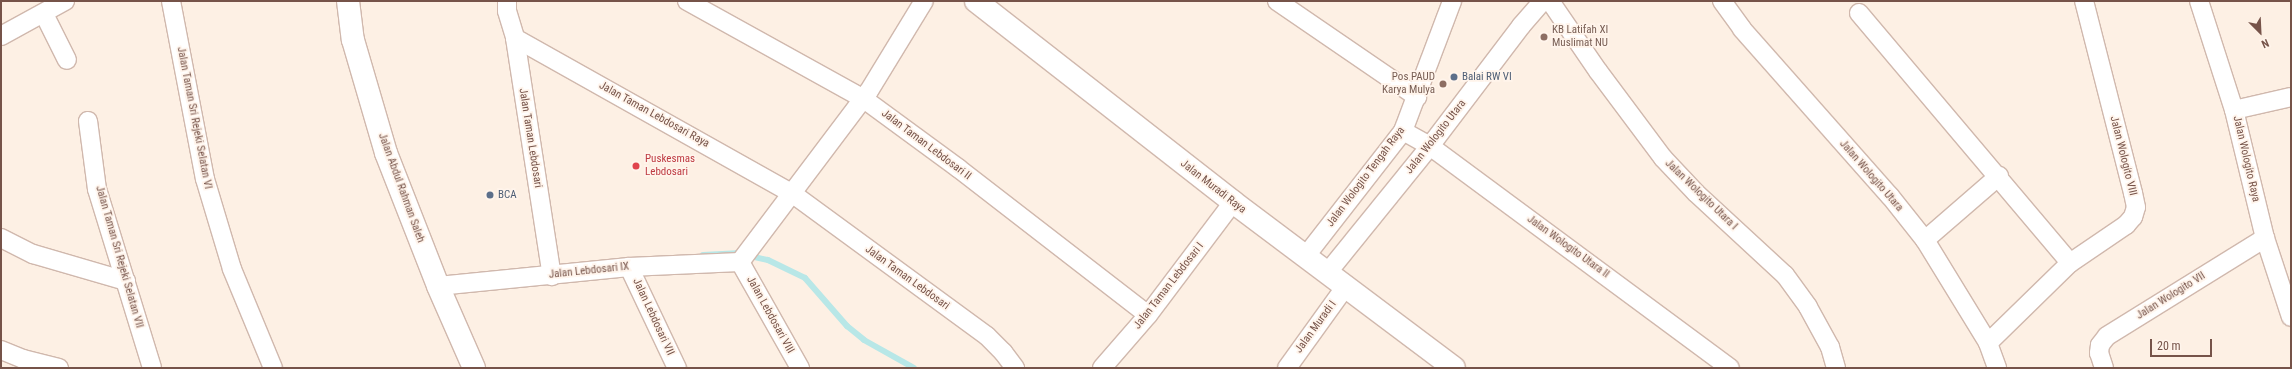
<!DOCTYPE html>
<html>
<head>
<meta charset="utf-8">
<style>
	body { margin:0 }
	#map { position:relative; width:2292px; height:369px; overflow:hidden; background:#fdf0e4; font-family:"Roboto Condensed",sans-serif }
	div>[style] { position:absolute }
	[style*='--x'] { left:calc(var(--x)*1px); top:calc(var(--y)*1px); width:calc(var(--w)*1px); rotate:calc(var(--a)*1deg) }
	.stream>* { height:6px; margin:-3px; padding:0 3px; transform-origin:3px; border-radius:3px; background:#b8e7e7 }
	.roads { filter:drop-shadow(1px 0 #d0b8ad) drop-shadow(-1px 0 #d0b8ad) drop-shadow(0 1px #d0b8ad) drop-shadow(0 -1px #d0b8ad) }
	.street>* { height:18px; margin:-9px; padding:0 9px; transform-origin:9px; border-radius:9px; background:#fff }
	.secondary>* { height:22px; margin:-11px; padding:0 11px; transform-origin:11px; border-radius:11px; background:#fff }
	.dots>* { width:11px; height:11px; translate:-50% -50%; box-sizing:border-box; border:2px solid #fff4eb; border-radius:50% }
	span { translate:-50% -50%; white-space:nowrap; text-align:center; line-height:1.15; -webkit-text-stroke:3.5px #fff4eb; paint-order:stroke }
	.education-label { font-size:11px; color:#785e54 }
	.left { translate:0 -50%; text-align:left }
	.right { translate:-100% -50%; text-align:right }
	.service-label { font-size:11px; color:#4e5e75 }
	.street-label { font-size:11px; color:#765349 }
	.health-label { font-size:11px; color:#be3a42 }
	.frame { position:absolute; inset:0; border:2px solid #765349; pointer-events:none }
	.north { position:absolute; left:2240px; top:12px; width:40px; height:40px; -webkit-text-stroke:3px #fff4eb; paint-order:stroke; rotate:156deg; font-size:11px; font-weight:700; line-height:16px; text-align:center; color:#765349 }
	.north::after { content:''; display:block; margin:auto; width:14px; height:18px; background:#765349; clip-path:polygon(50% 0,100% 100%,50% 72%,0 100%) }
	.scale { position:absolute; left:2150px; top:339px; width:62px; height:18px; box-sizing:border-box; border:2px solid #765349; border-top:0; padding-left:5px; font-size:12px; line-height:14px; white-space:nowrap; color:#765349; -webkit-text-stroke:3px #fff4eb; paint-order:stroke }
</style>
</head>
<body>
<div id="map">
	<div class="stream">
		<div style="--x:703;--y:255;--w:34;--a:-3"></div>
		<div style="--x:737;--y:253;--w:32;--a:13"></div>
		<div style="--x:768;--y:260;--w:41;--a:25.9"></div>
		<div style="--x:805;--y:278;--w:64;--a:48.8"></div>
		<div style="--x:847;--y:326;--w:22;--a:39"></div>
		<div style="--x:864;--y:340;--w:57;--a:29.2"></div>
	</div>
	<div class="roads">
		<div class="street">
			<div style="--x:171;--y:1;--w:181;--a:79.2"></div>
			<div style="--x:205;--y:179;--w:94;--a:73.3"></div>
			<div style="--x:232;--y:269;--w:107;--a:67.5"></div>
			<div style="--x:507;--y:1;--w:10;--a:90"></div>
			<div style="--x:507;--y:11;--w:28;--a:73"></div>
			<div style="--x:515;--y:38;--w:241;--a:81.2"></div>
			<div style="--x:687;--y:1;--w:202;--a:29"></div>
			<div style="--x:864;--y:99;--w:117;--a:36.3"></div>
			<div style="--x:958;--y:168;--w:240;--a:37.7"></div>
			<div style="--x:1277;--y:1;--w:170;--a:34.4"></div>
			<div style="--x:1550;--y:1;--w:85;--a:55.6"></div>
			<div style="--x:1598;--y:71;--w:109;--a:53.2"></div>
			<div style="--x:1663;--y:158;--w:48;--a:46.7"></div>
			<div style="--x:1696;--y:193;--w:121;--a:42.7"></div>
			<div style="--x:1785;--y:275;--w:39;--a:54"></div>
			<div style="--x:1808;--y:307;--w:46;--a:61.2"></div>
			<div style="--x:1830;--y:347;--w:22;--a:74"></div>
			<div style="--x:1722;--y:1;--w:34;--a:54"></div>
			<div style="--x:1742;--y:29;--w:223;--a:48.5"></div>
			<div style="--x:1890;--y:196;--w:56;--a:51.5"></div>
			<div style="--x:1925;--y:240;--w:121;--a:58.5"></div>
			<div style="--x:1988;--y:343;--w:27;--a:70"></div>
			<div style="--x:2199;--y:1;--w:114;--a:72.2"></div>
			<div style="--x:2234;--y:110;--w:132;--a:76.4"></div>
			<div style="--x:2265;--y:238;--w:83;--a:71.8"></div>
			<div style="--x:1859;--y:13;--w:327;--a:49.8"></div>
			<div style="--x:44;--y:14;--w:51;--a:63.4"></div>
			<div style="--x:1;--y:36;--w:73;--a:-28.7"></div>
			<div style="--x:515;--y:38;--w:319;--a:29.3"></div>
			<div style="--x:793;--y:194;--w:240;--a:36.2"></div>
			<div style="--x:987;--y:336;--w:23;--a:45"></div>
			<div style="--x:1003;--y:352;--w:20;--a:53"></div>
			<div style="--x:2234;--y:110;--w:58;--a:-12.8"></div>
			<div style="--x:88;--y:121;--w:69;--a:82.5"></div>
			<div style="--x:97;--y:189;--w:187;--a:72.9"></div>
			<div style="--x:1403;--y:131;--w:31;--a:29"></div>
			<div style="--x:1430;--y:146;--w:373;--a:36.5"></div>
			<div style="--x:1;--y:238;--w:36;--a:27"></div>
			<div style="--x:33;--y:254;--w:97;--a:16.2"></div>
			<div style="--x:1925;--y:240;--w:98;--a:-40.9"></div>
			<div style="--x:1305;--y:257;--w:160;--a:-52.1"></div>
			<div style="--x:1403;--y:131;--w:139;--a:-69.3"></div>
			<div style="--x:740;--y:262;--w:214;--a:-53"></div>
			<div style="--x:869;--y:91;--w:105;--a:-58.6"></div>
			<div style="--x:740;--y:262;--w:122;--a:60.5"></div>
			<div style="--x:629;--y:267;--w:112;--a:64.6"></div>
			<div style="--x:1328;--y:272;--w:162;--a:-51"></div>
			<div style="--x:1430;--y:146;--w:151;--a:-52.8"></div>
			<div style="--x:1521;--y:26;--w:33;--a:-49"></div>
			<div style="--x:438;--y:286;--w:192;--a:-5.7"></div>
			<div style="--x:629;--y:267;--w:111;--a:-2.6"></div>
			<div style="--x:1988;--y:343;--w:115;--a:-44.3"></div>
			<div style="--x:2070;--y:263;--w:68;--a:-34.2"></div>
			<div style="--x:2126;--y:225;--w:11;--a:-49"></div>
			<div style="--x:2133;--y:217;--w:10;--a:-73"></div>
			<div style="--x:2136;--y:207;--w:14;--a:-102"></div>
			<div style="--x:2133;--y:193;--w:198;--a:-104.3"></div>
			<div style="--x:1;--y:350;--w:24;--a:22"></div>
			<div style="--x:23;--y:359;--w:37;--a:14"></div>
			<div style="--x:1102;--y:368;--w:70;--a:-49"></div>
			<div style="--x:1148;--y:315;--w:141;--a:-53"></div>
			<div style="--x:1287;--y:368;--w:101;--a:-54.3"></div>
			<div style="--x:2104;--y:368;--w:16;--a:-108"></div>
			<div style="--x:2099;--y:353;--w:8;--a:-83"></div>
			<div style="--x:2100;--y:345;--w:11;--a:-52"></div>
			<div style="--x:2107;--y:336;--w:186;--a:-31.8"></div>
		</div>
		<div class="secondary">
			<div style="--x:348;--y:1;--w:39;--a:83"></div>
			<div style="--x:353;--y:40;--w:118;--a:73.7"></div>
			<div style="--x:386;--y:153;--w:143;--a:68.6"></div>
			<div style="--x:438;--y:286;--w:90;--a:66.3"></div>
			<div style="--x:976;--y:1;--w:326;--a:38"></div>
			<div style="--x:1233;--y:202;--w:276;--a:36.9"></div>
		</div>
	</div>
	<div class="dots">
		<div style="left:1544px;top:37px;background:#8d6e63"></div>
		<div style="left:1454px;top:77px;background:#5c6f8a"></div>
		<div style="left:1443px;top:84px;background:#8d6e63"></div>
		<div style="left:636px;top:166px;background:#e0444e"></div>
		<div style="left:490px;top:195px;background:#5c6f8a"></div>
	</div>
	<div class="education-label">
		<span class="left" style="left:1552px;top:37px">KB Latifah XI<br>Muslimat NU</span>
		<span class="right" style="left:1435px;top:84px">Pos PAUD<br>Karya Mulya</span>
	</div>
	<div class="service-label">
		<span class="left" style="left:1462px;top:77px">Balai RW VI</span>
		<span class="left" style="left:498px;top:195px">BCA</span>
	</div>
	<div class="street-label">
		<span style="left:654px;top:115px;rotate:29deg">Jalan Taman Lebdosari Raya</span>
		<span style="left:194px;top:118px;rotate:79deg">Jalan Taman Sri Rejeki Selatan VI</span>
		<span style="left:1436px;top:137px;rotate:-52deg">Jalan Wologito Utara</span>
		<span style="left:530px;top:138px;rotate:81deg">Jalan Taman Lebdosari</span>
		<span style="left:926px;top:145px;rotate:37deg">Jalan Taman Lebdosari II</span>
		<span style="left:2123px;top:156px;rotate:76deg">Jalan Wologito VIII</span>
		<span style="left:2246px;top:159px;rotate:77deg">Jalan Wologito Raya</span>
		<span style="left:1871px;top:176px;rotate:49deg">Jalan Wologito Utara</span>
		<span style="left:1366px;top:177px;rotate:-53deg">Jalan Wologito Tengah Raya</span>
		<span style="left:1213px;top:187px;rotate:38deg">Jalan Muradi Raya</span>
		<span style="left:401px;top:188px;rotate:70deg">Jalan Abdul Rahman Saleh</span>
		<span style="left:1701px;top:195px;rotate:44deg">Jalan Wologito Utara I</span>
		<span style="left:1568px;top:247px;rotate:36deg">Jalan Wologito Utara II</span>
		<span style="left:119px;top:257px;rotate:74deg">Jalan Taman Sri Rejeki Selatan VII</span>
		<span style="left:589px;top:271px;rotate:-6deg">Jalan Lebdosari IX</span>
		<span style="left:907px;top:278px;rotate:36deg">Jalan Taman Lebdosari</span>
		<span style="left:1169px;top:286px;rotate:-52deg">Jalan Taman Lebdosari I</span>
		<span style="left:2171px;top:296px;rotate:-32deg">Jalan Wologito VII</span>
		<span style="left:770px;top:315px;rotate:61deg">Jalan Lebdosari VIII</span>
		<span style="left:653px;top:317px;rotate:65deg">Jalan Lebdosari VII</span>
		<span style="left:1316px;top:327px;rotate:-54deg">Jalan Muradi I</span>
	</div>
	<div class="health-label">
		<span class="left" style="left:645px;top:166px">Puskesmas<br>Lebdosari</span>
	</div>
	<div class="frame"></div>
	<div class="north">N</div>
	<div class="scale">20 m</div>
</div>
</body>
</html>
